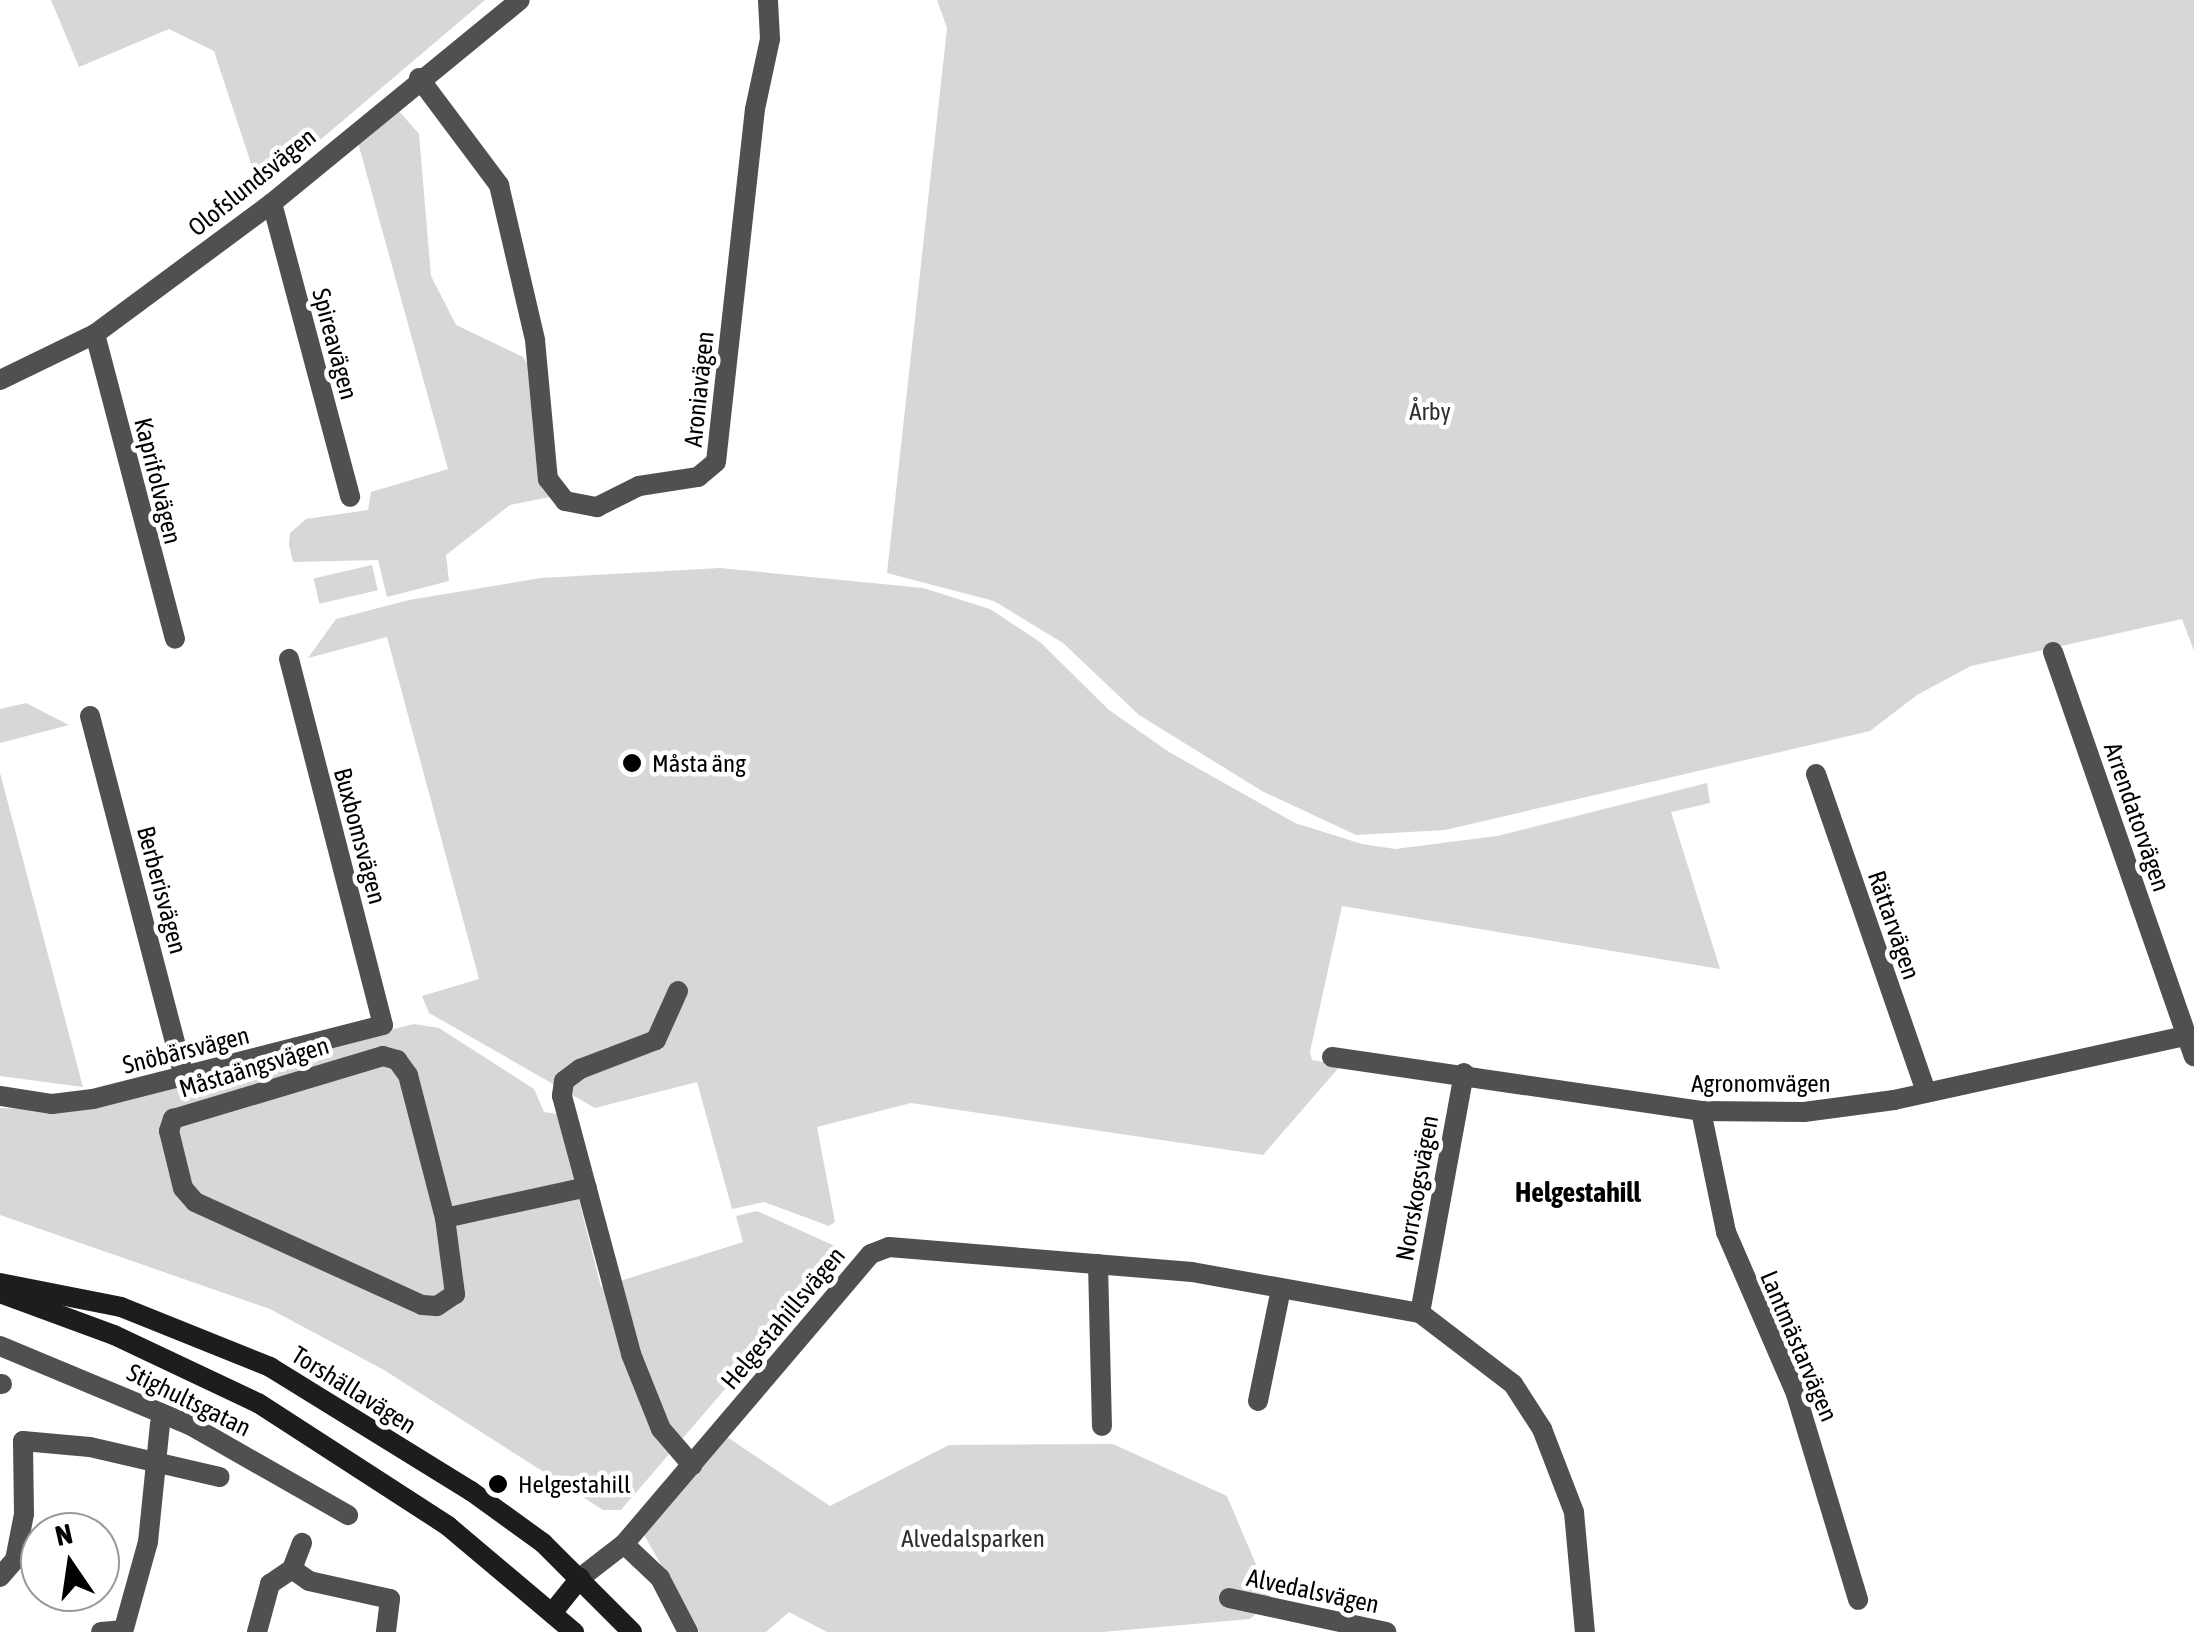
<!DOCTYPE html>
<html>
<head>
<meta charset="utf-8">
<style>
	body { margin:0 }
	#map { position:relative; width:2194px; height:1632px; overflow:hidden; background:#fff; font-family:"Asap Condensed",sans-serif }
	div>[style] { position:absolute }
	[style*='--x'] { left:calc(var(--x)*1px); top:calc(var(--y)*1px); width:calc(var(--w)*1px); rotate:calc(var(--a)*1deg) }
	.green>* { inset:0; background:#d7d7d7; transform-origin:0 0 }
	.street>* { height:20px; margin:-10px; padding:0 10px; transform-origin:10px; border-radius:10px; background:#505050 }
	.secondary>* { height:20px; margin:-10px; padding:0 10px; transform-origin:10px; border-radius:10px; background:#1d1d1d }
	.dots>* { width:28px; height:28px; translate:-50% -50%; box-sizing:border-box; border:5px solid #fff; border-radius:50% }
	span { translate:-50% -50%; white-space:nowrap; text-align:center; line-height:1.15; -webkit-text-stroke:9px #fff; paint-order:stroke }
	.street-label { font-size:25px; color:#000 }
	.park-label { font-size:25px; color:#2e2e2e }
	.poi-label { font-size:25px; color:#000 }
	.left { translate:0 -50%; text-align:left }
	.neighbourhood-label { font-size:28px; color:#000; font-weight:700 }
	.north { position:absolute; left:20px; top:1512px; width:100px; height:100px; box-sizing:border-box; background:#fff; border:2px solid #999; border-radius:50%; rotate:347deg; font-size:28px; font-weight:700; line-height:40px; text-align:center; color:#000 }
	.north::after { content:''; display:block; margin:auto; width:35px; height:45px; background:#000; clip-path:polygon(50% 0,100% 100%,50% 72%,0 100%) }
</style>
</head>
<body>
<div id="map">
	<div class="green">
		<div style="clip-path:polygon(51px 0,485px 0,260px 191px,214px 51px,169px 29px,79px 67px)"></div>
		<div style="clip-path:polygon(937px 0,2194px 0,2194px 651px,2182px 619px,1971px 666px,1917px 695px,1870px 731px,1445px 830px,1356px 835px,1262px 791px,1139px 715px,1063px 643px,994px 601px,887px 573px,947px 28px)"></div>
		<div style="clip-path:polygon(392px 103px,419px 134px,431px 276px,456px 325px,523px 357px,538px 380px,560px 495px,510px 505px,446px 555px,449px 581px,387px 597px,378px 560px,293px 562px,289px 545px,290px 533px,306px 519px,368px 510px,371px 492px,448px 469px,357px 139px)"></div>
		<div style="left:372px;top:565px;width:26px;height:60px;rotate:77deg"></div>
		<div style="clip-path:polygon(720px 568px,923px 588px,990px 609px,1040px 642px,1109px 710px,1169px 752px,1295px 823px,1362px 844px,1395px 849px,1497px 836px,1707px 783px,1710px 803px,1671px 812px,1720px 969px,1342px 906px,1310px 1052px,1312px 1060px,1341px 1065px,1263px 1155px,911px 1103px,817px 1127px,835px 1222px,829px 1226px,764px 1202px,732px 1209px,697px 1082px,595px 1108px,429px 1013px,422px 996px,479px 979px,387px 637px,308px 658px,336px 619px,409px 600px,541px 578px)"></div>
		<div style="clip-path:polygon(26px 703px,69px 725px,0 743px,0 709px)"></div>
		<div style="clip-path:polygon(0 773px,83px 1087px,0 1076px)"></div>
		<div style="clip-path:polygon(414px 1024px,439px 1028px,534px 1089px,544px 1112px,557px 1114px,601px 1287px,743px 1242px,736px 1216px,757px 1211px,835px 1246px,836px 1260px,621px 1510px,603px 1510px,384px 1370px,270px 1309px,0 1215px,0 1108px,66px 1110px)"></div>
		<div style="clip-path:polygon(727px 1437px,830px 1506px,949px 1445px,1113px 1444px,1227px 1496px,1271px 1600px,1250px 1619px,1103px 1632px,827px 1632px,789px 1612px,766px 1632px,699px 1632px,643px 1533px)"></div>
	</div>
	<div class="street">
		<div style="--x:419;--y:78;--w:134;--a:53.2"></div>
		<div style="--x:499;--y:185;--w:159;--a:76.9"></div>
		<div style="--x:535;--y:340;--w:140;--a:84.7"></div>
		<div style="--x:548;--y:479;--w:28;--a:52"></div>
		<div style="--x:565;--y:501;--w:33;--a:11"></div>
		<div style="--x:597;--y:507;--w:47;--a:-26.6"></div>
		<div style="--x:639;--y:486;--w:60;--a:-8.7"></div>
		<div style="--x:698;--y:477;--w:23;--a:-40"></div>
		<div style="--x:716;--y:462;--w:355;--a:-83.7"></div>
		<div style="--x:755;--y:109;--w:72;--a:-77.9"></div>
		<div style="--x:770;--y:39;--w:39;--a:-93"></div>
		<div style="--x:272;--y:203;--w:304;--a:75.1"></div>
		<div style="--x:95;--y:334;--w:315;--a:75.3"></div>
		<div style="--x:0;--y:380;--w:106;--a:-25.8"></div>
		<div style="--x:95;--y:334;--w:220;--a:-36.5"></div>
		<div style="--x:272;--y:203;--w:320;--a:-39.3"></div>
		<div style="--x:2053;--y:652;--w:428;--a:70.8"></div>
		<div style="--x:90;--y:716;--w:373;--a:75.4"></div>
		<div style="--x:1816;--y:774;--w:336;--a:70.9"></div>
		<div style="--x:678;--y:991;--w:54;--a:114.2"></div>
		<div style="--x:656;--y:1040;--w:81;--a:159.1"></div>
		<div style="--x:580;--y:1069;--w:20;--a:143"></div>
		<div style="--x:564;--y:1081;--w:15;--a:98"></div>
		<div style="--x:562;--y:1096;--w:267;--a:75"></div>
		<div style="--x:631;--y:1354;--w:81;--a:68.2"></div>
		<div style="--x:661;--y:1429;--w:48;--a:49.3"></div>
		<div style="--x:1332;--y:1057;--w:373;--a:8.3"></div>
		<div style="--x:1701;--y:1111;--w:103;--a:0.6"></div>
		<div style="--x:1804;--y:1112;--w:91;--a:-7.6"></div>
		<div style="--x:1894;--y:1100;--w:299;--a:-12.4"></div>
		<div style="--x:0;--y:1096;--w:53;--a:8.7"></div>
		<div style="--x:52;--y:1104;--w:41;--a:-7"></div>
		<div style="--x:93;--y:1099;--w:299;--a:-14.3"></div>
		<div style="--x:383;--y:1025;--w:378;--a:-104.4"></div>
		<div style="--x:1701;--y:1111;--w:124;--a:78.3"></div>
		<div style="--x:1726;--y:1232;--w:176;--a:66.6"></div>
		<div style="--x:1796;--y:1394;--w:215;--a:73.2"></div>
		<div style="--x:445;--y:1218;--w:77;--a:82.5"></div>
		<div style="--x:455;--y:1294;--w:22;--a:146"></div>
		<div style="--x:437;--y:1306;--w:15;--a:-176"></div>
		<div style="--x:422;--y:1305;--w:249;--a:-155.6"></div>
		<div style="--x:195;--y:1202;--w:18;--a:-131"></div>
		<div style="--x:183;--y:1188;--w:59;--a:-103.8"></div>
		<div style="--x:169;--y:1131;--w:13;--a:-72"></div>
		<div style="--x:173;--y:1119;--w:219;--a:-16.7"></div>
		<div style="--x:383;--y:1056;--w:15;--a:16"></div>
		<div style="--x:397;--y:1060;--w:19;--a:54"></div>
		<div style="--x:408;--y:1075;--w:148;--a:75.5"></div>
		<div style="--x:445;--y:1218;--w:145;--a:-12.3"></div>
		<div style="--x:1098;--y:1264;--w:162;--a:88.6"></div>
		<div style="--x:1420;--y:1313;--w:244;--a:-79.6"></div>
		<div style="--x:0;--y:1346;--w:206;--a:22.6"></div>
		<div style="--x:190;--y:1425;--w:182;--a:29.7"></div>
		<div style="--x:0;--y:1384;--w:2;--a:0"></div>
		<div style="--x:1258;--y:1401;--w:114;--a:-78.4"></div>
		<div style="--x:624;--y:1544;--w:50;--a:43.4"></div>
		<div style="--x:660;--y:1578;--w:61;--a:62.6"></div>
		<div style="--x:292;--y:1569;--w:21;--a:35"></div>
		<div style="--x:309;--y:1581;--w:83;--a:12.5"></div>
		<div style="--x:390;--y:1599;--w:33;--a:97"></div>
		<div style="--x:292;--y:1569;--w:28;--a:-69"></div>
		<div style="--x:0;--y:1577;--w:23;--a:-49"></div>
		<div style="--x:15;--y:1560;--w:47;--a:-78.9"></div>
		<div style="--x:24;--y:1514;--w:73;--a:-90.8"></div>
		<div style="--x:23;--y:1441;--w:67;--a:5.1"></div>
		<div style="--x:90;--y:1447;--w:133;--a:13"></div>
		<div style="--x:580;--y:1578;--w:56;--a:-37.7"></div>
		<div style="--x:624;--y:1544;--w:381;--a:-49.6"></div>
		<div style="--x:871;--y:1254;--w:19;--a:-21"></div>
		<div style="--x:889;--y:1247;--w:304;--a:4.7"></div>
		<div style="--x:1192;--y:1272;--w:232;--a:10.2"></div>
		<div style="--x:1420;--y:1313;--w:117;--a:37.4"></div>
		<div style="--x:1513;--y:1384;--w:54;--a:57.2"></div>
		<div style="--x:1542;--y:1429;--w:89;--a:68.9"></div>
		<div style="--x:1574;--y:1512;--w:121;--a:84.8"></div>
		<div style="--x:1229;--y:1598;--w:161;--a:12.2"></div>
		<div style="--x:101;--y:1632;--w:21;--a:-5"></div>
		<div style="--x:123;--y:1632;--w:93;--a:-74.5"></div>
		<div style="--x:148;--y:1542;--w:119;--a:-84.2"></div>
		<div style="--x:257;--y:1632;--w:50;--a:-74.8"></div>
		<div style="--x:270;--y:1584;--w:27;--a:-34"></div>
	</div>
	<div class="secondary">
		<div style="--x:0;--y:1283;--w:123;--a:11.2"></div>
		<div style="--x:121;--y:1307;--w:161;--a:21.9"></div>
		<div style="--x:270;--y:1367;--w:236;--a:31.7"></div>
		<div style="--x:471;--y:1491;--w:89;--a:35.8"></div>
		<div style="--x:543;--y:1543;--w:126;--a:45"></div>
		<div style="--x:0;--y:1293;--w:121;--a:20.2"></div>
		<div style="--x:114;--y:1335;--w:159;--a:25.3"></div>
		<div style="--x:258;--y:1403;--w:226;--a:32.9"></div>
		<div style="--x:448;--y:1526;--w:165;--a:40.1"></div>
		<div style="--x:552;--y:1613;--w:45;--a:-51.3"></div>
	</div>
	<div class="dots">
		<div style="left:632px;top:763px;background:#000"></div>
		<div style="left:498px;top:1484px;background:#000"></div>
	</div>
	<div class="street-label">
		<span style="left:252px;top:182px;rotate:-39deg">Olofslundsvägen</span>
		<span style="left:335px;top:344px;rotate:75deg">Spireavägen</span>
		<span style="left:699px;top:389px;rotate:-84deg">Aroniavägen</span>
		<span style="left:158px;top:481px;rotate:76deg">Kaprifolvägen</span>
		<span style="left:2137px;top:817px;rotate:71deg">Arrendatorvägen</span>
		<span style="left:360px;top:836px;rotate:75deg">Buxbomsvägen</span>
		<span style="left:162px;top:890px;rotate:75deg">Berberisvägen</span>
		<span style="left:1894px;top:925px;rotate:71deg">Rättarvägen</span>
		<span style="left:186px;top:1050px;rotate:-14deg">Snöbärsvägen</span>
		<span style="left:254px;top:1067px;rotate:-17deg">Måstaängsvägen</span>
		<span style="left:1761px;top:1083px">Agronomvägen</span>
		<span style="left:1417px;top:1188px;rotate:-80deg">Norrskogsvägen</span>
		<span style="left:783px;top:1318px;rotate:-50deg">Helgestahillsvägen</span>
		<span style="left:1799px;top:1346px;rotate:67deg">Lantmästarvägen</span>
		<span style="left:354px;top:1390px;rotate:32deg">Torshällavägen</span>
		<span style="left:189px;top:1400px;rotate:26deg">Stighultsgatan</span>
		<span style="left:1313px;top:1591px;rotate:12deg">Alvedalsvägen</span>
	</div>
	<div class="park-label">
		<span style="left:1430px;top:411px">Årby</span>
		<span style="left:973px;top:1538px">Alvedalsparken</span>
	</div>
	<div class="poi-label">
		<span class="left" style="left:652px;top:763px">Måsta äng</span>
		<span class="left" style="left:518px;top:1484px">Helgestahill</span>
	</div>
	<div class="neighbourhood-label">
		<span style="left:1578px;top:1192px">Helgestahill</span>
	</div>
	<div class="north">N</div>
</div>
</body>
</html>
